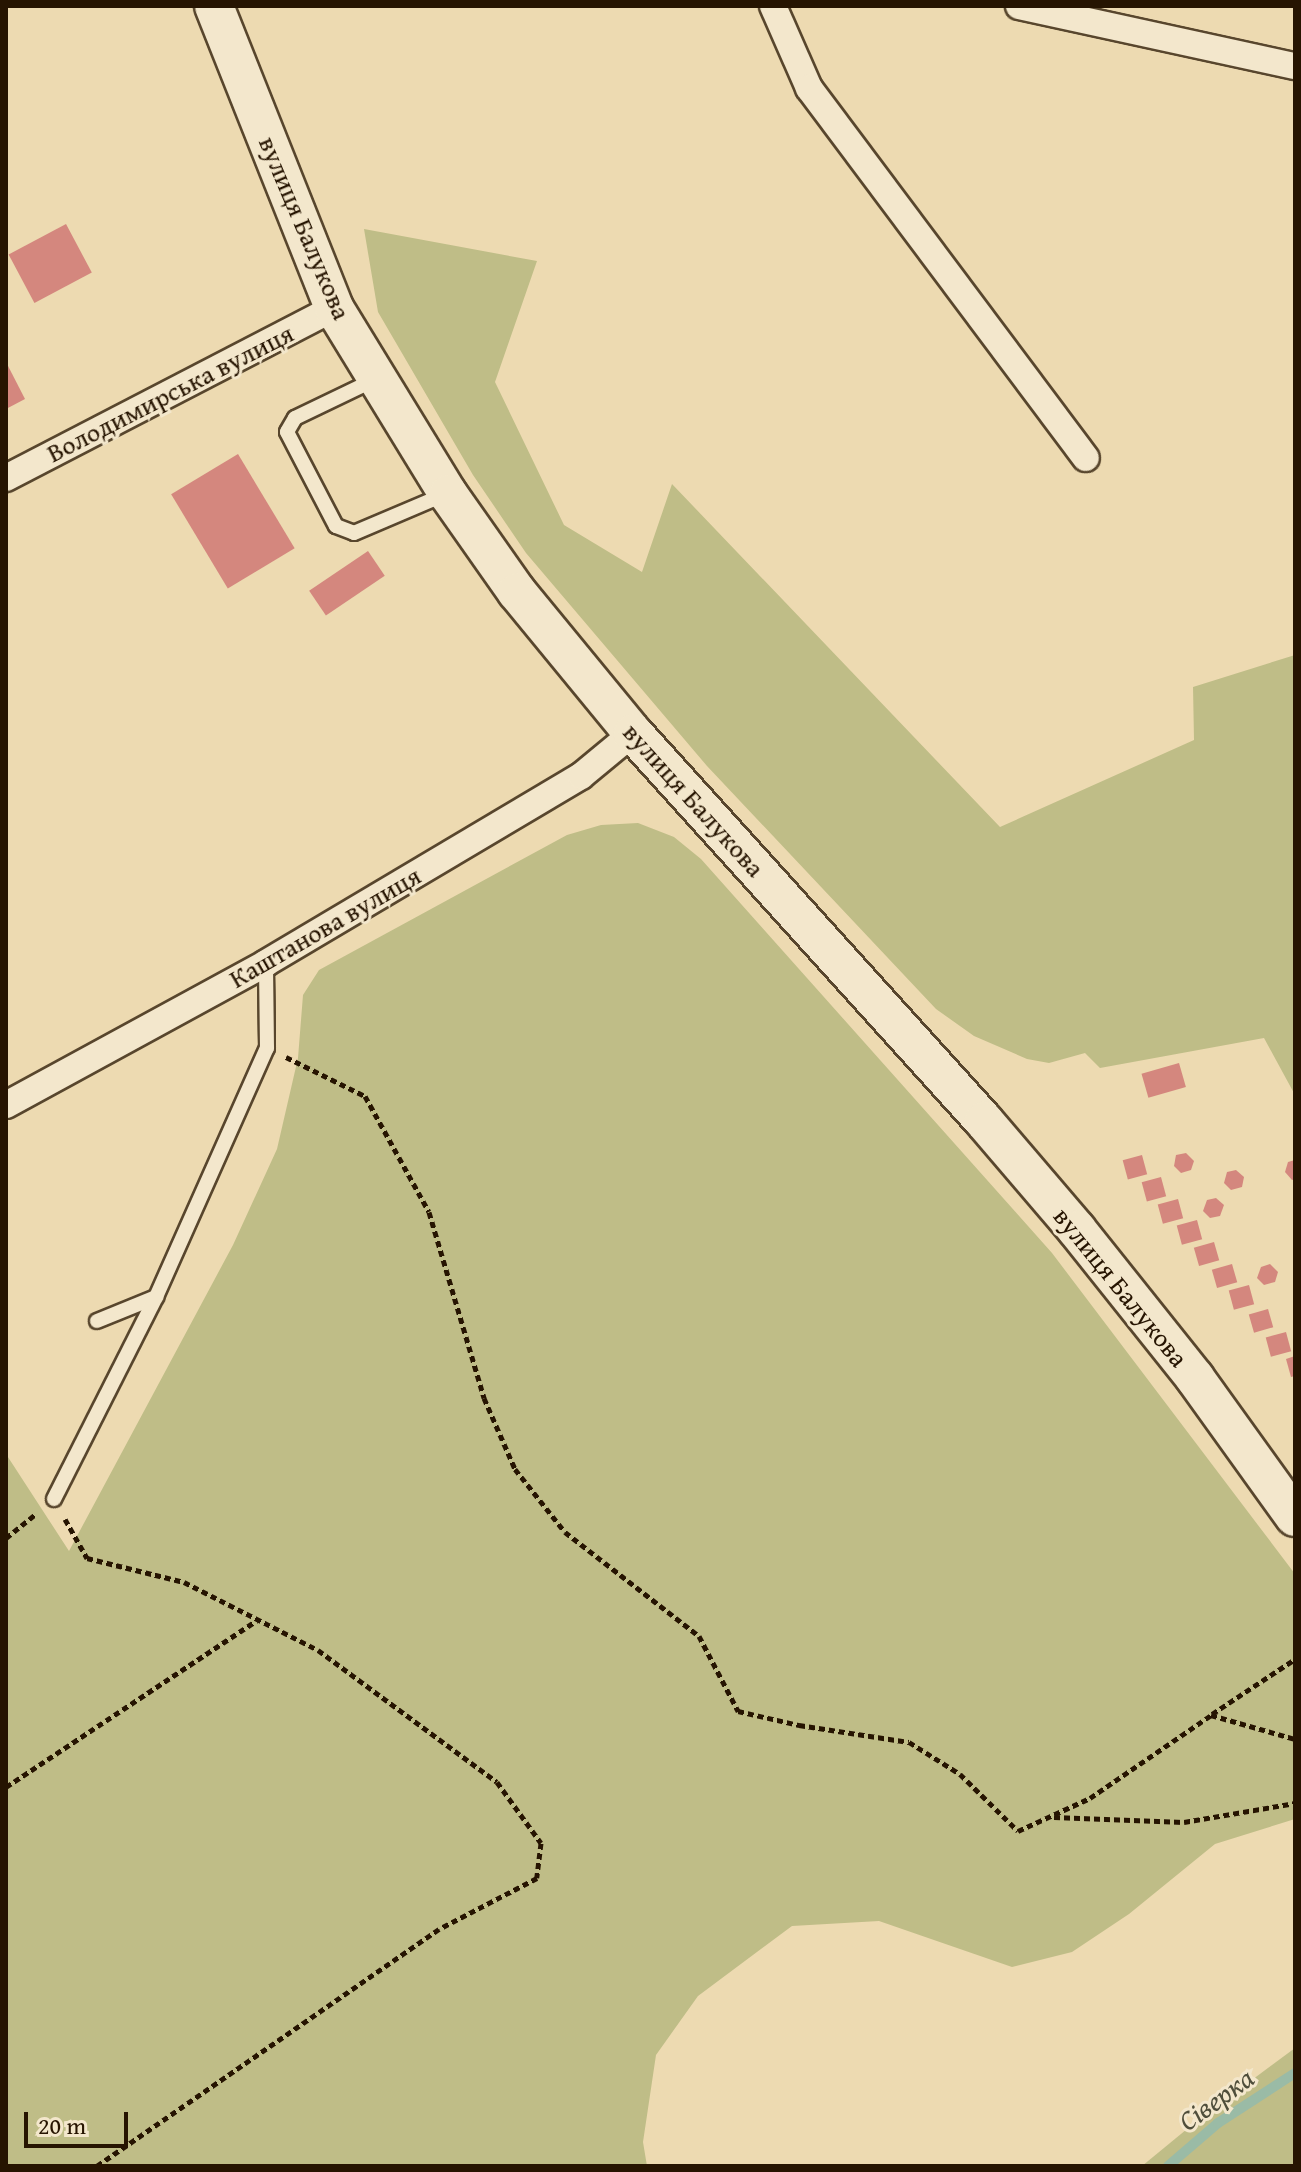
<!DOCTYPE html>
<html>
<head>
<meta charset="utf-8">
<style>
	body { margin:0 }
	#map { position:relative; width:1301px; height:2172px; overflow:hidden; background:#eddab1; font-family:"Gentium Book Plus",serif }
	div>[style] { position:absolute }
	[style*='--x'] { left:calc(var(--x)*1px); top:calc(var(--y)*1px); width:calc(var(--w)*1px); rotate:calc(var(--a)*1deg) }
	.green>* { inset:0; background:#bfbd87 }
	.stream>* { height:10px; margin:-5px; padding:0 5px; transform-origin:5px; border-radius:5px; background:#9abba6 }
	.building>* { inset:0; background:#d4877e; transform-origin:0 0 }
	.path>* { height:5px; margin-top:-2.5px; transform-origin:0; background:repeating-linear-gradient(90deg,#261401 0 6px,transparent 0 10px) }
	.roads { filter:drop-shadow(2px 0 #58462d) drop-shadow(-2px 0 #58462d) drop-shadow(0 2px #58462d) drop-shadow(0 -2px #58462d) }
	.lane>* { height:14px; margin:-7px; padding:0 7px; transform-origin:7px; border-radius:7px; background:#f3e7cc }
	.street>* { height:26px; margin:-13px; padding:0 13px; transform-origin:13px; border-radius:13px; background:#f3e7cc }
	.secondary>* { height:38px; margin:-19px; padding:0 19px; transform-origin:19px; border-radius:19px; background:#f3e7cc }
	span { translate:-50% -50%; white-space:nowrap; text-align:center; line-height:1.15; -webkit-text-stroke:6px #f3e7cc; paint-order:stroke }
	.street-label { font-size:26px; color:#261401 }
	.water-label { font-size:28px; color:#4f4e3b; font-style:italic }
	.frame { position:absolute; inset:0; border:8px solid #261401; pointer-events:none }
	.scale { position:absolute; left:24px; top:2112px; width:104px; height:36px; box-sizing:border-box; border:4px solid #261401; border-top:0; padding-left:10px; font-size:24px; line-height:28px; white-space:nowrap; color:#261401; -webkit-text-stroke:6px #f3e7cc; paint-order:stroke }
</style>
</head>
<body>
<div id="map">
	<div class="green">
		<div style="clip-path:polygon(364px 229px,537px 261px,495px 382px,564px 525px,642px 572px,672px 484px,1000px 827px,1194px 740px,1193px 687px,1295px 655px,1295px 1095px,1264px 1038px,1100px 1068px,1085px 1053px,1049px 1063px,1027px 1059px,974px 1036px,936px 1009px,707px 766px,526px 553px,473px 475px,378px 312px)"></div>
		<div style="clip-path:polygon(638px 823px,674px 837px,701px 859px,1052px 1253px,1295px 1574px,1295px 1819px,1215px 1844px,1129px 1914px,1072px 1952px,1012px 1967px,879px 1921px,792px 1926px,698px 1996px,656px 2055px,643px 2142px,647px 2166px,6px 2166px,6px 1454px,69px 1551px,233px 1245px,277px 1149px,298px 1058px,303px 995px,319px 970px,567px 835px,601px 825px)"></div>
		<div style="clip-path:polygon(1295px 2048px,1295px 2166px,1142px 2166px,1198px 2120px)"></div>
	</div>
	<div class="stream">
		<div style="--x:1168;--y:2166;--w:66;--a:-40.7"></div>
		<div style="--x:1218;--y:2123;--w:92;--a:-33"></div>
	</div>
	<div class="building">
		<div style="left:66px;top:224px;width:55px;height:65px;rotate:62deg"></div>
		<div style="clip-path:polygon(6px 362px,25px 399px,6px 409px)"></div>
		<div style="left:238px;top:454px;width:110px;height:78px;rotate:59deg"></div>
		<div style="left:368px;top:551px;width:30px;height:71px;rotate:56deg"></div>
		<div style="left:1179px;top:1063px;width:25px;height:39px;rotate:74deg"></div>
		<div style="clip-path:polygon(1186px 1153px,1194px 1161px,1191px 1170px,1181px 1173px,1174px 1166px,1176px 1155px)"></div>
		<div style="left:1142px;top:1155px;width:20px;height:20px;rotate:75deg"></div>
		<div style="clip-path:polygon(1295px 1160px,1295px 1179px,1292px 1180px,1285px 1172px,1288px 1162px)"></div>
		<div style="clip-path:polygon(1236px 1170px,1244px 1177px,1242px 1187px,1231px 1190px,1224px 1183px,1227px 1172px)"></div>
		<div style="left:1161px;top:1177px;width:20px;height:20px;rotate:75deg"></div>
		<div style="clip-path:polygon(1216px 1198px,1224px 1205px,1220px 1216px,1210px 1218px,1203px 1211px,1207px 1200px)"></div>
		<div style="left:1178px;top:1199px;width:20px;height:21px;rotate:75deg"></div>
		<div style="left:1197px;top:1220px;width:20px;height:21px;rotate:75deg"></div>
		<div style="left:1214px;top:1242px;width:19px;height:21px;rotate:74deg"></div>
		<div style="left:1232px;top:1264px;width:19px;height:21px;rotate:74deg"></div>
		<div style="clip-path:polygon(1270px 1264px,1278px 1272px,1275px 1282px,1264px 1285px,1257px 1278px,1261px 1267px)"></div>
		<div style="left:1249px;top:1285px;width:20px;height:21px;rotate:75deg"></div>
		<div style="left:1268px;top:1309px;width:19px;height:20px;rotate:74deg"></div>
		<div style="left:1286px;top:1332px;width:20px;height:21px;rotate:75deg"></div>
		<div style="clip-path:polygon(1295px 1356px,1295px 1376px,1291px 1377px,1286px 1359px)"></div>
	</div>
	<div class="path">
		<div style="--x:286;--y:1057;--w:88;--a:26.3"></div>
		<div style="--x:365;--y:1096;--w:132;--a:61.1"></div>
		<div style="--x:429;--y:1212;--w:194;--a:73.5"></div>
		<div style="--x:484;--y:1398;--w:77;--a:66.4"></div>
		<div style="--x:515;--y:1469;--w:80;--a:51.6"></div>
		<div style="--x:565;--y:1532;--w:170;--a:37.8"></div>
		<div style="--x:699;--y:1636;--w:85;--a:62.5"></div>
		<div style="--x:738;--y:1711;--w:63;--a:12.9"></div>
		<div style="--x:799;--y:1725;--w:111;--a:8.8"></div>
		<div style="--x:909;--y:1742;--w:60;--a:32.1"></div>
		<div style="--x:960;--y:1774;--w:81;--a:44.5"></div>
		<div style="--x:1018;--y:1831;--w:79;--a:-24.6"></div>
		<div style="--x:1090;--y:1798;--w:147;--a:-34.4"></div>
		<div style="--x:1211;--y:1715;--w:87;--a:15.9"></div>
		<div style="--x:65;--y:1519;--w:45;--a:60.6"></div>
		<div style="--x:87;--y:1558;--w:100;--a:13.9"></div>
		<div style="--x:184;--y:1582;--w:150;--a:26.9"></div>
		<div style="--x:318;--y:1650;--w:222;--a:36.4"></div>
		<div style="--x:497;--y:1782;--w:75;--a:54.2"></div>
		<div style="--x:541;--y:1843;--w:35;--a:97"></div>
		<div style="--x:537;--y:1878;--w:110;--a:152.5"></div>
		<div style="--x:439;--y:1929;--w:416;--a:145.3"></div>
		<div style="--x:6;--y:1538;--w:38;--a:-39"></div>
		<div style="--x:1212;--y:1714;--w:100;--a:-33.5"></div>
		<div style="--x:6;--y:1787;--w:301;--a:-33.6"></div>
		<div style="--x:1054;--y:1817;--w:130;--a:2.2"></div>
		<div style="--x:1184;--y:1822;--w:113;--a:-9.7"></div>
	</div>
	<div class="roads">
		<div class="lane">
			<div style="--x:376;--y:379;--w:90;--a:154.3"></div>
			<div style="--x:295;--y:418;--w:16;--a:120"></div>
			<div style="--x:287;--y:432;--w:106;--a:62.5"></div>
			<div style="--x:336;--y:526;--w:19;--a:21"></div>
			<div style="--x:354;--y:533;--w:100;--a:-23"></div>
			<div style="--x:97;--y:1321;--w:64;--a:-22.1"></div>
			<div style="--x:156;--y:1297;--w:273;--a:-66"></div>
			<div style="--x:267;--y:1048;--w:85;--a:-90.7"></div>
			<div style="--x:54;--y:1499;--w:226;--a:-63.2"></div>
		</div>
		<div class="street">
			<div style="--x:773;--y:6;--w:90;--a:66.3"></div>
			<div style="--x:809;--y:88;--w:462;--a:53.2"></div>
			<div style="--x:1019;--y:6;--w:282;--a:12.3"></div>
			<div style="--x:6;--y:478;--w:369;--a:-27.4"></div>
			<div style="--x:6;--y:1105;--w:296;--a:-28.6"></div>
			<div style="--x:266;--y:963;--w:366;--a:-30.7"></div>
			<div style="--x:581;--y:776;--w:67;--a:-39.6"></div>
		</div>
		<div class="secondary">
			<div style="--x:214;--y:6;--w:325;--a:68.3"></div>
			<div style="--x:334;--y:308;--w:218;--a:58.5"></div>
			<div style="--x:448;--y:494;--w:120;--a:54.9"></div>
			<div style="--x:517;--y:592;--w:183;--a:50.6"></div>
			<div style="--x:633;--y:733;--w:523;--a:47.87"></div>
			<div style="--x:984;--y:1121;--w:143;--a:49.5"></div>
			<div style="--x:1077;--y:1230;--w:189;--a:51.4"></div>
			<div style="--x:1195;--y:1378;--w:171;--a:54.3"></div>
		</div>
	</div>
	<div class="street-label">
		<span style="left:305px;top:228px;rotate:67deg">вулиця Балукова</span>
		<span style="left:170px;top:393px;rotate:-27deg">Володимирська вулиця</span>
		<span style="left:694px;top:800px;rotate:48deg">вулиця Балукова</span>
		<span style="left:325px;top:927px;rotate:-30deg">Каштанова вулиця</span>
		<span style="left:1121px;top:1287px;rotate:51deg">вулиця Балукова</span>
	</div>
	<div class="water-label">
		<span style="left:1216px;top:2099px;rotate:-36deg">Сіверка</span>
	</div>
	<div class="frame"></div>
	<div class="scale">20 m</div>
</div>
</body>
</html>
